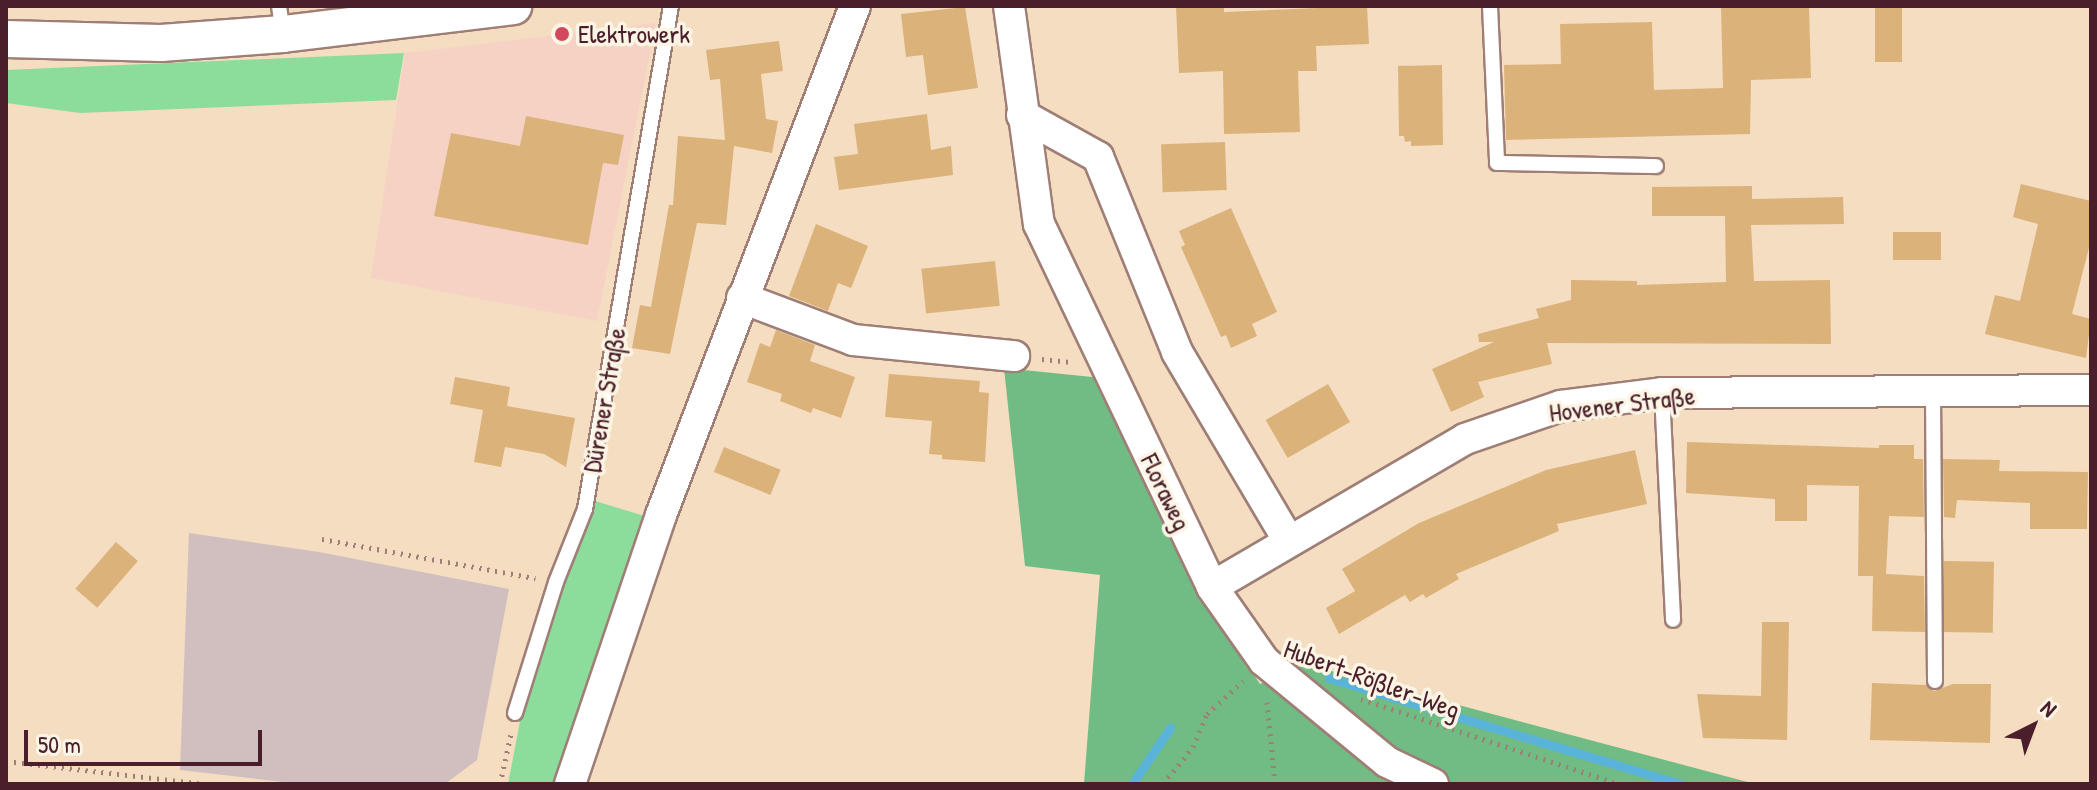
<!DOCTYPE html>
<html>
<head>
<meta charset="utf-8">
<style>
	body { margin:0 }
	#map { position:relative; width:2097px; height:790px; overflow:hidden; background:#f4ddc0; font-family:"Patrick Hand",sans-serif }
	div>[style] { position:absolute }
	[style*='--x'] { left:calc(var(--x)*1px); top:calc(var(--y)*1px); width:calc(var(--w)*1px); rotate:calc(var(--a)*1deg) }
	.built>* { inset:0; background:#f6d2c5 }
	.industrial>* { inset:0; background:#d1bfbf }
	.green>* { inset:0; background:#8cdc9c }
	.forest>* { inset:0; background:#71bc84 }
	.stream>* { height:9px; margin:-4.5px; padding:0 4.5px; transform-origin:4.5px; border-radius:4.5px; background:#5ab3d8 }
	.building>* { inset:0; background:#dcb27b; transform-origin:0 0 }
	.path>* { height:5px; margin-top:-2.5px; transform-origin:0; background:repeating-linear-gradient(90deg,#9f7e76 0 2px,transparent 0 8px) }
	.roads { filter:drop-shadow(2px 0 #9f7e76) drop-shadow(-2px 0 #9f7e76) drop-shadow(0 2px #9f7e76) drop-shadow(0 -2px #9f7e76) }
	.service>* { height:14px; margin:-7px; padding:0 7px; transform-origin:7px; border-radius:7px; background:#fff }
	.minor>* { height:30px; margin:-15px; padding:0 15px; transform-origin:15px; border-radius:15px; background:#fff }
	.tertiary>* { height:36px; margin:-18px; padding:0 18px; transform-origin:18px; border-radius:18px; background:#fff }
	.dots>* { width:22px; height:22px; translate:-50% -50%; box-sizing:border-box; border:4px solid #fcf5e5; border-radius:50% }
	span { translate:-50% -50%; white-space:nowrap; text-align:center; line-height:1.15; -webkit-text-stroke:7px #fcf5e5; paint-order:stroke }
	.poi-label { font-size:26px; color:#4a1f2b }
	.left { translate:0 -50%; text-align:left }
	.street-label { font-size:26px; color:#4a1f2b }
	.frame { position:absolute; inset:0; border:8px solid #4a1f2b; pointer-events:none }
	.north { position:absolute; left:1993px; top:686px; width:80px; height:80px; -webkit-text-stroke:6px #fcf5e5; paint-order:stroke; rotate:42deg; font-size:22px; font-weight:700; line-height:32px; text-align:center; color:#4a1f2b }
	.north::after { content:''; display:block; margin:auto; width:28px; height:36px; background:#4a1f2b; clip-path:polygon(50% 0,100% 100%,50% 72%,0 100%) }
	.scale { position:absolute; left:24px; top:730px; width:238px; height:36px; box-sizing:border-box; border:4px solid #4a1f2b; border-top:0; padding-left:10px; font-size:24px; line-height:28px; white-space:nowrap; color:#4a1f2b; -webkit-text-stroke:6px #fcf5e5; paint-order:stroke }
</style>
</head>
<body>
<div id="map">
	<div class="built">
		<div style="clip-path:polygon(656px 23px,597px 321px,371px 278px,405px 53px)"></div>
	</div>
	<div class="industrial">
		<div style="clip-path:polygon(189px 533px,319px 552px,509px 589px,477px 760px,445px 784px,300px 784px,180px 770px)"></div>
	</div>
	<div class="green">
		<div style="clip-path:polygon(404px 53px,396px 100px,80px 113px,6px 103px,6px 70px)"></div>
		<div style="clip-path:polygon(595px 501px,651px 518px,561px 784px,508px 784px,521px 716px,563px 585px)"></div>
	</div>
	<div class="forest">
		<div style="clip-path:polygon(1004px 368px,1102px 378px,1197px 588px,1260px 684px,1305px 664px,1755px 784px,1084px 784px,1100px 575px,1025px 566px)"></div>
	</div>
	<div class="stream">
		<div style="--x:1329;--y:678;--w:366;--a:16.8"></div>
		<div style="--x:1132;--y:784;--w:68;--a:-55.8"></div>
	</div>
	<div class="building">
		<div style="clip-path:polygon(1176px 6px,1224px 6px,1224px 12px,1367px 6px,1369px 44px,1316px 46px,1317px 71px,1298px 71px,1300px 132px,1224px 134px,1223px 71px,1179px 73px)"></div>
		<div style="clip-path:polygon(1721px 6px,1809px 6px,1811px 78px,1751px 80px,1750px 134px,1506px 140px,1504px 65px,1561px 64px,1560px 24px,1652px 22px,1654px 90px,1723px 88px)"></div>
		<div style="left:1875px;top:6px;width:27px;height:56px"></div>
		<div style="clip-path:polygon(965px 7px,978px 88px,928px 95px,923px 55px,906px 57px,901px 14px)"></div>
		<div style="clip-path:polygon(779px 41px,783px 71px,761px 74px,766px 119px,778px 121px,772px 153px,734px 146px,726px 225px,697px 223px,670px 354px,632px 348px,640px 305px,651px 307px,669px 205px,673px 205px,678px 136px,725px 140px,720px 79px,710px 80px,706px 50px)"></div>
		<div style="clip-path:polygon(1442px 65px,1443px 145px,1411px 146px,1411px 141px,1405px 142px,1404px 136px,1399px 136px,1398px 66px)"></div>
		<div style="clip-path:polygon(927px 114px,931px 150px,951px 146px,953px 175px,839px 190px,834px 157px,858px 154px,854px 124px)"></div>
		<div style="clip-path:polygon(526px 116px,624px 135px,618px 165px,603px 163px,588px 245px,434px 216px,451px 133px,520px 146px)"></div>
		<div style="left:1225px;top:142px;width:48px;height:64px;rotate:88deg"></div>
		<div style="clip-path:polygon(2021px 184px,2091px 201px,2091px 240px,2072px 314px,2091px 319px,2086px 358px,1985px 334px,1995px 295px,2020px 301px,2038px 224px,2013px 217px)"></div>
		<div style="clip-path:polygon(1752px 186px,1752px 199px,1843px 197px,1844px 224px,1751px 225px,1754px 281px,1830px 280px,1831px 344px,1547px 343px,1552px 364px,1478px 382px,1484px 397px,1451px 412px,1432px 369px,1494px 342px,1479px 342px,1478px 334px,1539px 318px,1536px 309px,1571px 300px,1571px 280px,1637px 281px,1637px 285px,1726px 282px,1725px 216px,1652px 216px,1652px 187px)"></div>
		<div style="clip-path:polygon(1231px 208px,1277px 312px,1252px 324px,1257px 336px,1231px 348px,1226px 335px,1221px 337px,1194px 276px,1181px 247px,1185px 245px,1179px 231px)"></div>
		<div style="clip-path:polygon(816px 224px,868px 246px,851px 288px,838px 283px,828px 311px,789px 296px)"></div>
		<div style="left:1941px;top:232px;width:28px;height:48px;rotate:90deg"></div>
		<div style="left:995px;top:261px;width:45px;height:74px;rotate:84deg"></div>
		<div style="clip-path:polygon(776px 330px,815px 345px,810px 361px,855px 377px,841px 418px,813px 408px,811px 413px,780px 401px,782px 394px,747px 382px,760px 343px,770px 347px)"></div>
		<div style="clip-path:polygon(889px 374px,980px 381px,979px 392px,989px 393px,985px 462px,942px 459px,942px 455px,929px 454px,932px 421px,885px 417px)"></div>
		<div style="clip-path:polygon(455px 377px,510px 387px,507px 406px,575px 418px,566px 467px,544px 454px,505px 447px,501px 467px,474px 462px,483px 410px,450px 404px)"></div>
		<div style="left:1328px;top:384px;width:44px;height:72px;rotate:60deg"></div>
		<div style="clip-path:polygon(1687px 442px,1879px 448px,1879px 445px,1914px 445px,1914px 459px,1923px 459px,1924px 517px,1889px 516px,1886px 574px,1924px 576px,1925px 632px,1872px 631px,1873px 576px,1858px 576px,1859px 486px,1807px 485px,1807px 521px,1775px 521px,1775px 499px,1686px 493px)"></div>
		<div style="left:724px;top:447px;width:61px;height:27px;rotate:22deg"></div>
		<div style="clip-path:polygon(1635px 450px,1647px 504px,1557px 524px,1559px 531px,1456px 574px,1459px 579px,1426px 598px,1423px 594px,1410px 602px,1405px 595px,1339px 634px,1326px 608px,1355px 591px,1342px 569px,1419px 523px,1546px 470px)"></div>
		<div style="clip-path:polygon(1943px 459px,2000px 460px,1999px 471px,2088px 472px,2087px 529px,2030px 529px,2030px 503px,1957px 500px,1955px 518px,1944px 517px)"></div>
		<div style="left:116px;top:542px;width:29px;height:62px;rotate:41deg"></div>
		<div style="left:1944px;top:561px;width:50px;height:71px;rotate:1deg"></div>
		<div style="clip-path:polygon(1762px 622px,1789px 622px,1787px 740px,1703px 738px,1697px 694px,1761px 696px)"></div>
		<div style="clip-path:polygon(1872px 683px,1926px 685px,1934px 691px,1953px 684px,1991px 684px,1990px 743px,1870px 740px)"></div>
	</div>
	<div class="path">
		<div style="--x:1042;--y:359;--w:30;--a:6"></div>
		<div style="--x:322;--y:539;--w:217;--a:10.4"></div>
		<div style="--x:1361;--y:699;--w:273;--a:18.2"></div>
		<div style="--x:1267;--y:702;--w:82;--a:84.4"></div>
		<div style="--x:6;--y:761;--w:199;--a:6.6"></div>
		<div style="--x:500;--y:784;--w:51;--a:-77.6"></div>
		<div style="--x:1163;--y:784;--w:48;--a:-51"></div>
		<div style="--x:1193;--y:747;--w:36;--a:-67"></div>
		<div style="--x:1207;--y:714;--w:49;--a:-42.5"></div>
	</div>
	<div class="roads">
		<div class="service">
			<div style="--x:279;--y:6;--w:28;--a:82"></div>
			<div style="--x:1490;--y:6;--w:157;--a:87.4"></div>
			<div style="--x:1497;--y:163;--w:159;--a:1.1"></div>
			<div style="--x:1933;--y:392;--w:289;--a:89.6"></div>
			<div style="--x:1662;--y:393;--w:227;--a:87.2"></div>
			<div style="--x:515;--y:713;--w:137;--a:-72.6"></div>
			<div style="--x:556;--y:582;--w:79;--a:-68.3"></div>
			<div style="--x:585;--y:509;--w:510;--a:-80.3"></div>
		</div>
		<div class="minor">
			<div style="--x:1009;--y:6;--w:220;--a:82.2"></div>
			<div style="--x:1039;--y:224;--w:402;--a:64.5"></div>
			<div style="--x:1212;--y:587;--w:90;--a:54.9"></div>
			<div style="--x:1264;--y:661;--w:159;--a:39.4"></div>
			<div style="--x:1387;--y:762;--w:51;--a:25.6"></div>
			<div style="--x:1022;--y:115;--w:87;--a:28.9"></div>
			<div style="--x:1098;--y:157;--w:210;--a:67.9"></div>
			<div style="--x:1177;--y:352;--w:218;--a:59.4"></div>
			<div style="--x:742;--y:298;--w:119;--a:20.7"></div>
			<div style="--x:853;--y:340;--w:162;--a:5.7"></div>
			<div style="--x:1212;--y:587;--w:293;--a:-30.3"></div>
			<div style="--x:1465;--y:439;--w:102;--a:-19"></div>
			<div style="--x:1561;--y:406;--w:102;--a:-7.3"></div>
			<div style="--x:1662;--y:393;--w:429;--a:-0.4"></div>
			<div style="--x:570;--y:784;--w:284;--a:-71.3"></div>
			<div style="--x:661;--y:515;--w:545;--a:-69.14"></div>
		</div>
		<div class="tertiary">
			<div style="--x:6;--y:39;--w:155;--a:1.5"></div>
			<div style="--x:161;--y:43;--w:122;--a:-4.2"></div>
			<div style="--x:283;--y:34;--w:232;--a:-6.9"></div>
		</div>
	</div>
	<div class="dots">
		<div style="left:562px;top:34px;background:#d1495b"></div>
	</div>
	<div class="poi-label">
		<span class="left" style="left:578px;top:34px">Elektrowerk</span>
	</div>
	<div class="street-label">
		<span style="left:604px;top:400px;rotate:-80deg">Dürener Straße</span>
		<span style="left:1622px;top:404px;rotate:-7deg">Hovener Straße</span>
		<span style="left:1166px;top:492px;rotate:64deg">Floraweg</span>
		<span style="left:1372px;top:679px;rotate:20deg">Hubert-Rößler-Weg</span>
	</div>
	<div class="frame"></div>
	<div class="north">N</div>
	<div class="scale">50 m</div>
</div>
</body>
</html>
